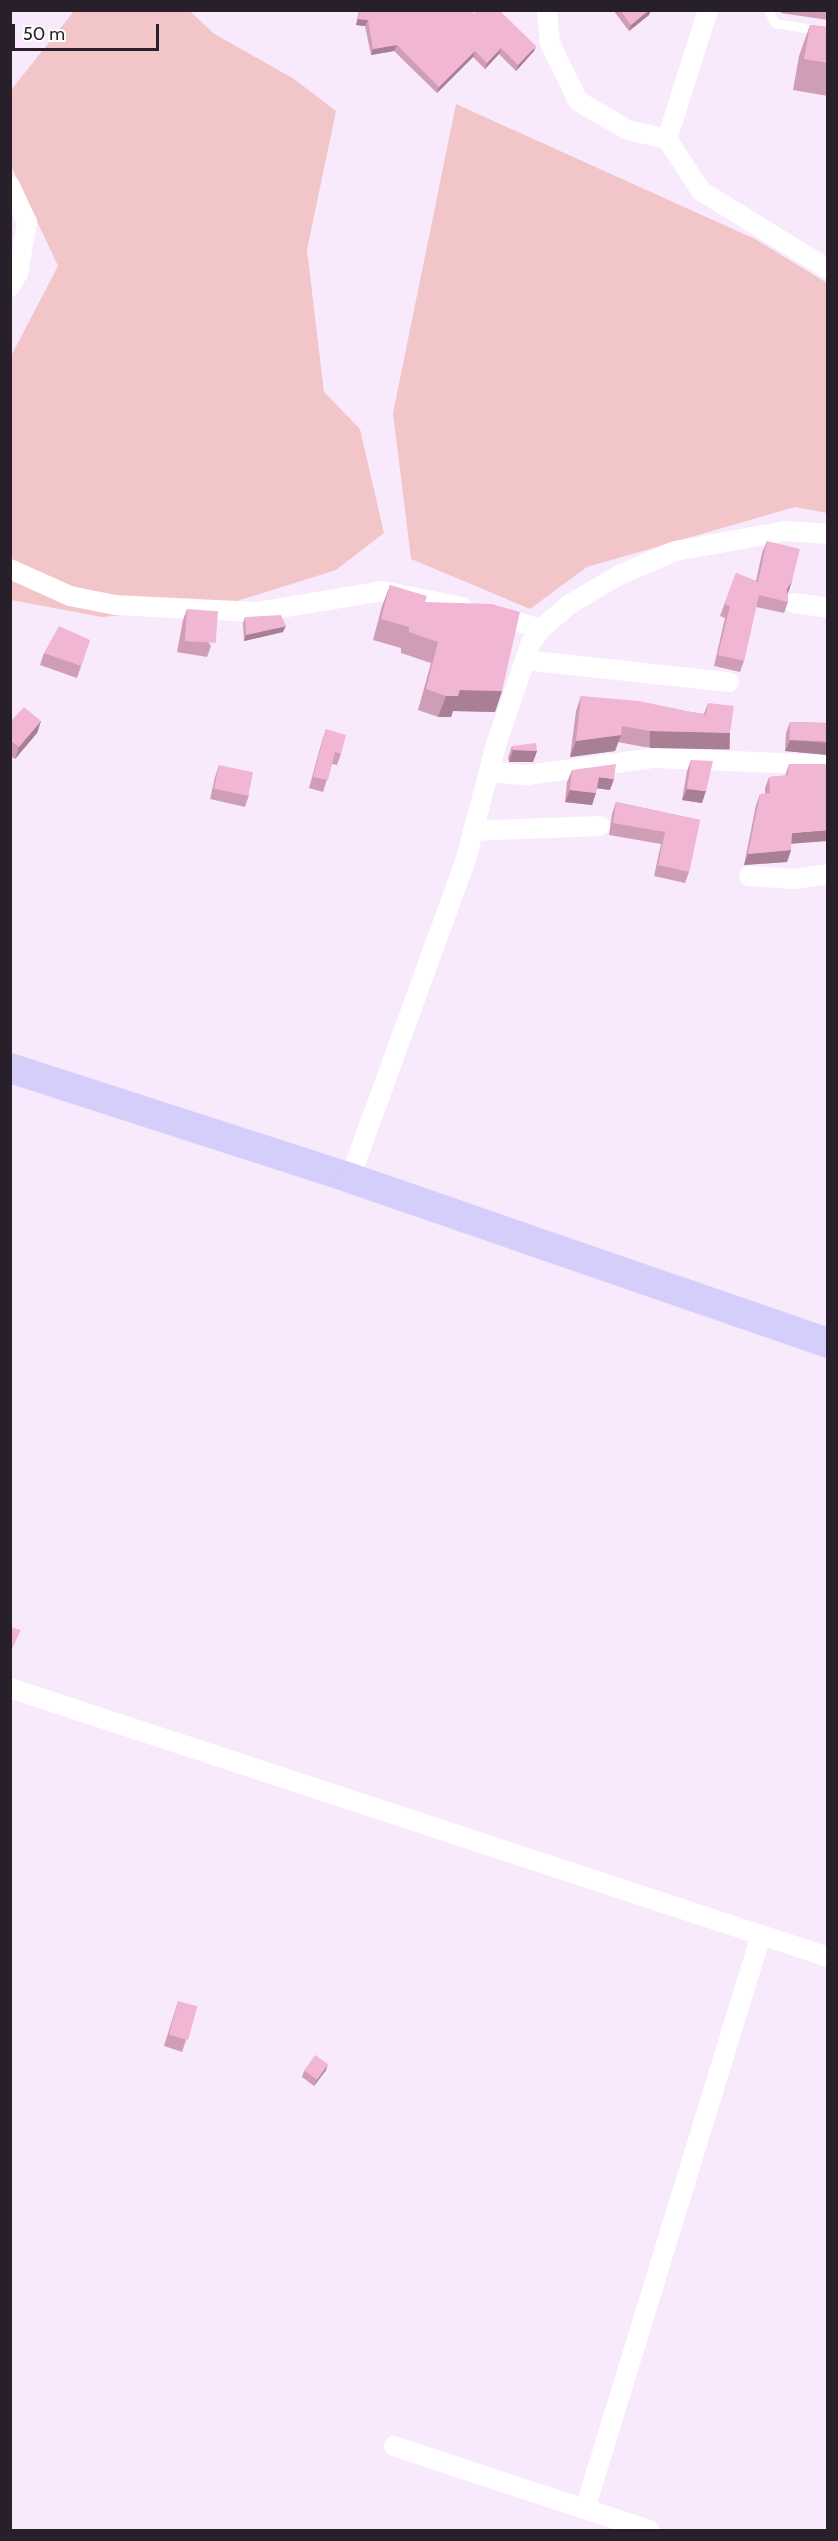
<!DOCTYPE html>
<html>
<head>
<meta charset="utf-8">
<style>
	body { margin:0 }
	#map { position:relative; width:838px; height:2541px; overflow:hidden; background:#f8eafc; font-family:Cabin,sans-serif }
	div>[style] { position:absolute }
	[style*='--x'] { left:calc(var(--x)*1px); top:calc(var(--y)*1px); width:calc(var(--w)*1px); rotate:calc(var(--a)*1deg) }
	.green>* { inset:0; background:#f2c6c8 }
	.lane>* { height:9px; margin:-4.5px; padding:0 4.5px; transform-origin:4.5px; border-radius:4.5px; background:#fff }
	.street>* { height:20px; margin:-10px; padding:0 10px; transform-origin:10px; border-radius:10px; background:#fff }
	.primary>* { height:30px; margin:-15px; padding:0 15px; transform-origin:15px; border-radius:15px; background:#d4cefb }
	.wall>* { inset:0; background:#d09db7 }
	.shaded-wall>* { inset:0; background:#a97f95; transform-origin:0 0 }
	.building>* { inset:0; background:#f2b6d5; transform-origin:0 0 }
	span { translate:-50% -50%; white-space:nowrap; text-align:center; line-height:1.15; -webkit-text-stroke:4.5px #fdfdfd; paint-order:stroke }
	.frame { position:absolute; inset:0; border:12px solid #271f2a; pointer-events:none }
	.scale { position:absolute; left:12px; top:24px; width:147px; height:27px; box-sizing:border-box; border:3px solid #271f2a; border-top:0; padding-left:8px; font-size:18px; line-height:21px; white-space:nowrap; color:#271f2a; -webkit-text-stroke:4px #fdfdfd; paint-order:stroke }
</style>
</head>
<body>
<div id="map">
	<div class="green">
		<div style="clip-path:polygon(74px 11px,190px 11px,213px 33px,294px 79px,336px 111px,307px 250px,324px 392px,360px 429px,384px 533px,336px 570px,221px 606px,102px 617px,11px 600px,11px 356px,58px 266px,11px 166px,11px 90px)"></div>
		<div style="clip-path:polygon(456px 104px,755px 239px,827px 283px,827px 513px,795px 507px,587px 567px,530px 609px,411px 559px,393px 413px)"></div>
	</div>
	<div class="lane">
		<div style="--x:768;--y:10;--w:15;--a:62"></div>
		<div style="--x:775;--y:23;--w:54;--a:9.6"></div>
	</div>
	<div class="street">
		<div style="--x:547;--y:10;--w:33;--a:85"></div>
		<div style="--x:550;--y:43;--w:64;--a:64.2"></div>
		<div style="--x:578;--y:101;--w:58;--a:30.1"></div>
		<div style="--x:628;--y:130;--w:40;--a:13"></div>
		<div style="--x:708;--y:10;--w:135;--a:107.6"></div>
		<div style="--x:667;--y:139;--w:62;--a:56.8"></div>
		<div style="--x:701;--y:191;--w:149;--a:31.6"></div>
		<div style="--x:10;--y:186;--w:40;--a:65"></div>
		<div style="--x:27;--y:222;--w:52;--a:100"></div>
		<div style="--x:18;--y:273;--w:16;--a:120"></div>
		<div style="--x:10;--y:569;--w:66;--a:24.2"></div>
		<div style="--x:70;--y:596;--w:46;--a:11.3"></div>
		<div style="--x:115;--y:605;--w:142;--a:2.8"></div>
		<div style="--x:257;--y:612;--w:127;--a:-9.5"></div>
		<div style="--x:382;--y:591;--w:82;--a:11.3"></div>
		<div style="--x:794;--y:603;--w:34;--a:8"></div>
		<div style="--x:494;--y:615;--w:49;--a:16.6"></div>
		<div style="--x:525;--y:660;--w:205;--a:6.2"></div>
		<div style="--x:489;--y:772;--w:38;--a:5"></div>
		<div style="--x:527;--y:775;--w:129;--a:-7.6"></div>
		<div style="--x:655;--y:758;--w:173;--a:2.3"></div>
		<div style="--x:473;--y:831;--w:127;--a:-2.3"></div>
		<div style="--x:749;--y:876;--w:45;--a:3.8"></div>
		<div style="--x:794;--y:879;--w:34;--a:-8"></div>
		<div style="--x:350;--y:1178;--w:336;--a:-70"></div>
		<div style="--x:465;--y:862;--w:121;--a:-75.2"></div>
		<div style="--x:496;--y:745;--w:108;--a:-71.1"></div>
		<div style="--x:531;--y:643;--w:17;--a:-54"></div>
		<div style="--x:541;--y:629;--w:38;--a:-41"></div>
		<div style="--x:570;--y:604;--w:57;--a:-30.6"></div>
		<div style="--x:619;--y:575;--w:61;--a:-23.2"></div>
		<div style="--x:675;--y:551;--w:113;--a:-10.2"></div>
		<div style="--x:786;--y:531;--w:42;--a:4.1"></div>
		<div style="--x:10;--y:1688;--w:861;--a:18.2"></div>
		<div style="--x:394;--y:2446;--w:201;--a:18.3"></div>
		<div style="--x:649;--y:2530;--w:67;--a:-161.8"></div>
		<div style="--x:585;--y:2509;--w:600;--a:-72.95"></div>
	</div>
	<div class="primary">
		<div style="--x:10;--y:1068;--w:357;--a:17.9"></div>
		<div style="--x:350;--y:1178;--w:506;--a:19.04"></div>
	</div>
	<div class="wall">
		<div style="clip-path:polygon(359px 10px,470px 10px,474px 14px,534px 51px,516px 71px,499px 54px,485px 69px,473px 57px,437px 93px,394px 51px,371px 55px,365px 26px,356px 25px)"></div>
		<div style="clip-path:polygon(613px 10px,651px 10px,649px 15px,629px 31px)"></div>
		<div style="clip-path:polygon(781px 10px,828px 10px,828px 20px,781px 13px)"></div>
		<div style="clip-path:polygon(810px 25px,828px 27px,828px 96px,793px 90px,799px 56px)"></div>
		<div style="clip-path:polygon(767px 541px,792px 581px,787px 594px,788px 602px,784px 613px,756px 607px,744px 661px,740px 672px,714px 666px,725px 618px,720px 616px,736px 573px,756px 581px,762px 553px)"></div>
		<div style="clip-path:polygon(390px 585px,425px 602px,502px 691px,495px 712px,453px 711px,451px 717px,438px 717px,418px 710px,431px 663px,401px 653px,401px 648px,373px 640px,382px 606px)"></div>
		<div style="clip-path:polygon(187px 609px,211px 646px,207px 657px,177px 652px,183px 620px)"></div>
		<div style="clip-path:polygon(245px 617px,283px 632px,244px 641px,243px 623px)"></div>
		<div style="clip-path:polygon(90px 640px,77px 678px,40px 665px,44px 653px)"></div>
		<div style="clip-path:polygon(581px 696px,704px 714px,708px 703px,724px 749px,644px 747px,618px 742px,615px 751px,570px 757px,576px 711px)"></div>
		<div style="clip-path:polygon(41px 721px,37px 733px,15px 759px,10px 756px,10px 722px)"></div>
		<div style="clip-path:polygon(790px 722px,828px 723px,828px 755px,785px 751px,786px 733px)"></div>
		<div style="clip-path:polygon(326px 729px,341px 754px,337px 765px,332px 764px,323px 792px,309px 788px,322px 741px)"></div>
		<div style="clip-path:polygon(512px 746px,537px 751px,533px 762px,509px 762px,508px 758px)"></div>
		<div style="clip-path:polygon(691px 760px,702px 803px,682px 800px,687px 771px)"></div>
		<div style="clip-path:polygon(789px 764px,791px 850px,787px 862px,744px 865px,756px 805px,760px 794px,765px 794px,765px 788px,769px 777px,785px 776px)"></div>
		<div style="clip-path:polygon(219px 765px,249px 795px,245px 807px,210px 799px,215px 777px)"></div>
		<div style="clip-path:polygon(572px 770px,610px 790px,597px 788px,592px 805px,565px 802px,567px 782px)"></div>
		<div style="clip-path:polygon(616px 802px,700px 820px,689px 872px,685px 883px,654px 876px,661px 844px,609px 835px,612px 814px)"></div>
		<div style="clip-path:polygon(178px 2001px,186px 2040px,182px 2052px,164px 2046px)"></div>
		<div style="clip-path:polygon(326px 2070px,314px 2086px,302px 2077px,304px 2071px)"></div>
	</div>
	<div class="shaded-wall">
		<div style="clip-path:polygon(649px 10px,651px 10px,649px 15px,629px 31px,631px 25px)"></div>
		<div style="clip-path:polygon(358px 19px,368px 20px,365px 26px,356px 25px)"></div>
		<div style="clip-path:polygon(397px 45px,394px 51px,371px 55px,373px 49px)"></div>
		<div style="clip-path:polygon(536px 46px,534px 51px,516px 71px,518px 65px)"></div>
		<div style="clip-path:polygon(501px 48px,499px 54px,485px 69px,487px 63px)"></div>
		<div style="clip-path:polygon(475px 51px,473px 57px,437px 93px,439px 87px)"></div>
		<div style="clip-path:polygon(792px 581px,788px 593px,782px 601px,787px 589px)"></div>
		<div style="clip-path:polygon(286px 626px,283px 632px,244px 641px,246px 635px)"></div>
		<div style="clip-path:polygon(460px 690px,502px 691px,495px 712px,453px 711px,451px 717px,438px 717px,446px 696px)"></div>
		<div style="clip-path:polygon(41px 721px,37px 733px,15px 759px,19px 747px)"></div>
		<div style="left:650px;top:731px;width:80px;height:17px;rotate:1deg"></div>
		<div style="clip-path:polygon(621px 735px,615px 751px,570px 757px,576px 741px)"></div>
		<div style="clip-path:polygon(790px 740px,828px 743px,828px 755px,785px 751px)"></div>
		<div style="clip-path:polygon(513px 750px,537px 751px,533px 762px,509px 762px)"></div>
		<div style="clip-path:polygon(599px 777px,614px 779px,610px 790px,595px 788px)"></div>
		<div style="clip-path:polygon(687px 789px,706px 791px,702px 803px,682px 800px)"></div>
		<div style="clip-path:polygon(570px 790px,596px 793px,592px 805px,565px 802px)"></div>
		<div style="clip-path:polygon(828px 830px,828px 841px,788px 844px,792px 833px)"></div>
		<div style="clip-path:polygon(791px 850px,787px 862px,744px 865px,748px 854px)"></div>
		<div style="clip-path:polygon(328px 2064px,326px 2070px,314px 2086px,317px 2080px)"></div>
	</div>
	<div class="building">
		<div style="clip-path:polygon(360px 10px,470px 10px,474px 14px,477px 10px,499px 10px,536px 46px,518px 65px,501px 48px,487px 63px,475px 51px,439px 87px,397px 45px,373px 49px,368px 20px,358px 19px)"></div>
		<div style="clip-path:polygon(620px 10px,649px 10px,631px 25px)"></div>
		<div style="clip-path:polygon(808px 10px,828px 10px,828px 13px)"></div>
		<div style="clip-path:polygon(810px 25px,828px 27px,828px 63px,804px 59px)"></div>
		<div style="clip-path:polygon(767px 541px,800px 549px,792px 581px,787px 589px,788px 602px,759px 595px,744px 661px,718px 655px,730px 606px,724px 604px,736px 573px,758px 582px)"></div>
		<div style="clip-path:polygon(390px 585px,427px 596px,425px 602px,492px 604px,520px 612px,502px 691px,460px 690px,458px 696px,446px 696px,426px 689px,438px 642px,409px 632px,409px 627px,381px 619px)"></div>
		<div style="left:187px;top:609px;width:31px;height:32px;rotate:4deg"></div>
		<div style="clip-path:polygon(281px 615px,286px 626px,246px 635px,245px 617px)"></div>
		<div style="clip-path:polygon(59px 626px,90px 640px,81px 666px,44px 653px)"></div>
		<div style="clip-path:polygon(581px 696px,639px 701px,706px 715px,708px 703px,734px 706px,730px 733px,650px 731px,622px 726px,621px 735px,576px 741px)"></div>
		<div style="clip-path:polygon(24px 707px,41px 721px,19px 747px,10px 740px,10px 722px)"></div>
		<div style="left:790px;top:722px;width:38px;height:18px;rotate:2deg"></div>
		<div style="clip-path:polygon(326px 729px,346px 735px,341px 754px,335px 752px,328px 780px,313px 777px)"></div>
		<div style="clip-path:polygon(536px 743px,537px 751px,513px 750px,512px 746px)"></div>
		<div style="clip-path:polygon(691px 760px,713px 761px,706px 791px,687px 789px)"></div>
		<div style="clip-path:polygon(616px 764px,614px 779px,599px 777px,596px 793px,570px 790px,572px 770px)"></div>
		<div style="clip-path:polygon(789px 764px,828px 764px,828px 830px,792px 833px,791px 850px,748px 854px,760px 794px,770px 793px,769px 777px,788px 775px)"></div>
		<div style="left:219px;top:765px;width:35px;height:24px;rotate:12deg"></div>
		<div style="clip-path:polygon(616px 802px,700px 820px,689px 872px,658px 865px,665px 832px,613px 823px)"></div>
		<div style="clip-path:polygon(10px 1627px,21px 1630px,10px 1653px)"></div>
		<div style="left:178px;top:2001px;width:20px;height:35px;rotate:15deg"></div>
		<div style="left:315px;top:2055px;width:16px;height:19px;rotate:35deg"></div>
	</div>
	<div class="frame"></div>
	<div class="scale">50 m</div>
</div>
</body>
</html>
